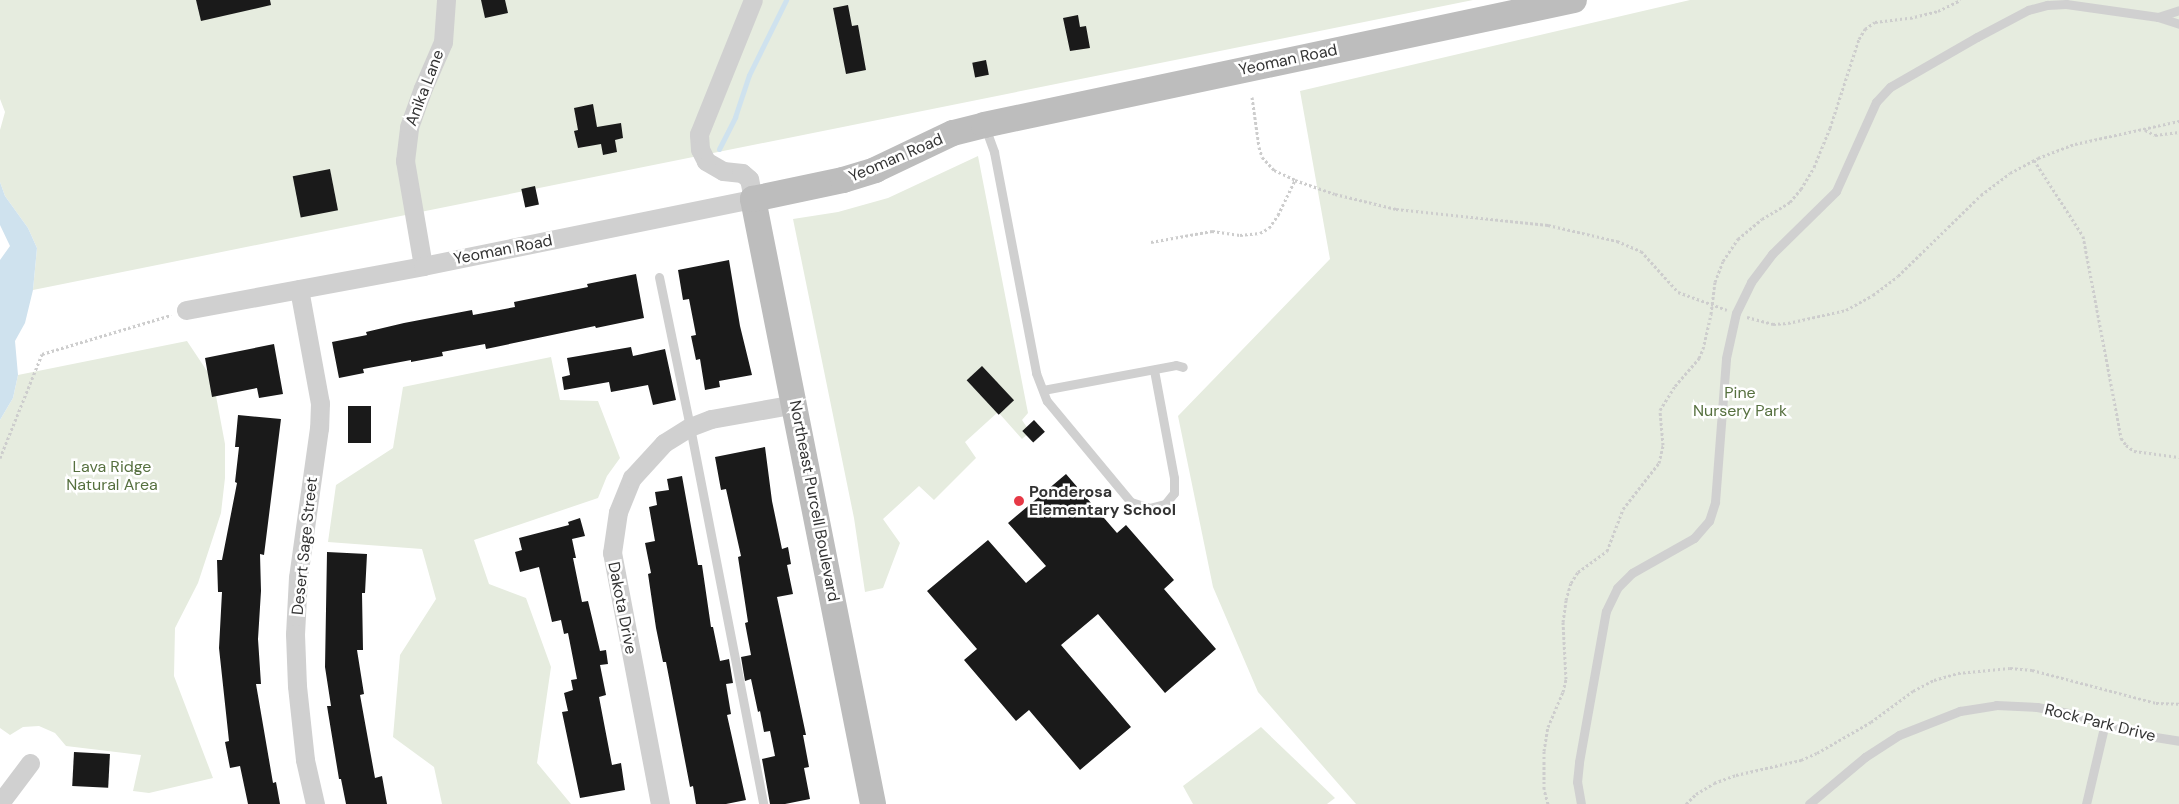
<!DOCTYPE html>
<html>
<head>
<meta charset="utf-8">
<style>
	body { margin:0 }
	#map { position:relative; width:2179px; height:804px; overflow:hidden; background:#fff; font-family:"DM Sans",sans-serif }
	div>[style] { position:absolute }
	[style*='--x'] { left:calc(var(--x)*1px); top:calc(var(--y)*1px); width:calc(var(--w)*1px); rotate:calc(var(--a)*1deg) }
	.green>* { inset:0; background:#e6ecdf }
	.water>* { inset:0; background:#cfe2ee }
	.stream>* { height:5px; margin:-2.5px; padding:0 2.5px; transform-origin:2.5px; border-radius:2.5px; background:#cfe2ee }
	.building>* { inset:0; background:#1a1a1a; transform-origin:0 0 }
	.path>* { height:3px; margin-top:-1.5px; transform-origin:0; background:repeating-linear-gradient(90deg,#cdcdcd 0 2.5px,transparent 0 5px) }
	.lane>* { height:9px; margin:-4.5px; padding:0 4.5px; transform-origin:4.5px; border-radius:4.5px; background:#d0d0d0 }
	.street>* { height:19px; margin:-9.5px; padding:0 9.5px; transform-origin:9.5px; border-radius:9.5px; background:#d0d0d0 }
	.secondary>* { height:26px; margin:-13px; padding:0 13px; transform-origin:13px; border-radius:13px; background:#bdbdbd }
	.dots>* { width:14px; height:14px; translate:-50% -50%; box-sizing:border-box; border:2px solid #fff; border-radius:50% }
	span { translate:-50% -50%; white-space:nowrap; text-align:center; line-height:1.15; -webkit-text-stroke:5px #fff; paint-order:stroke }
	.street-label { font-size:16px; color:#333 }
	.park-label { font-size:16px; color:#56703f }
	.poi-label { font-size:16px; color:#333; font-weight:700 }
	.left { translate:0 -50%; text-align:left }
</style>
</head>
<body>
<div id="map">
	<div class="green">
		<div style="clip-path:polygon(0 0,1473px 0,33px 290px,37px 248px,28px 228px,5px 196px,0 182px,0 130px,5px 112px,0 99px)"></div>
		<div style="clip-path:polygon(1690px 0,2179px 0,2179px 804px,1356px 804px,1258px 692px,1213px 587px,1178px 416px,1330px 259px,1300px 91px)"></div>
		<div style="clip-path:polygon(978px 156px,1028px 413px,1022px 420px,1030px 432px,1022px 439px,998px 412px,965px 442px,976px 458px,934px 500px,919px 486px,883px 519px,900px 543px,883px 588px,865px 592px,854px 518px,793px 219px,838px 212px,888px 198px)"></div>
		<div style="clip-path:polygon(187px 341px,213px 380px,225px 444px,225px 478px,221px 513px,198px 583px,175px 628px,174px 676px,213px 778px,149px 793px,133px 791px,141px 755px,66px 746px,55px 733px,39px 726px,23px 727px,10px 735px,0 728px,0 420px,13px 398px,18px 375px)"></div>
		<div style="clip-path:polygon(551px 357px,560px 400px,598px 401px,620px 458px,607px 476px,598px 498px,474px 540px,489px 584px,526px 598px,551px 667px,537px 763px,571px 804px,442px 804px,434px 767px,393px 737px,400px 655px,436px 599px,422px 549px,328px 542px,336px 485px,393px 448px,403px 387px)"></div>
		<div style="clip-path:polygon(1261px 727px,1335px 798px,1327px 804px,1193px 804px,1183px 786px)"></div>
	</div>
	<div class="water">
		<div style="clip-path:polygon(0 182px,5px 196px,28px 228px,37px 248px,33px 290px,25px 323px,15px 341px,18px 375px,13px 398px,0 420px,0 260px,10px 246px,0 225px)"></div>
	</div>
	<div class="stream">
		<div style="--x:719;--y:149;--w:36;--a:-63"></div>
		<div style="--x:735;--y:117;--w:44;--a:-71.6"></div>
		<div style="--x:749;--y:75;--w:84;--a:-63.7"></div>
	</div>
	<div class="building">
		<div style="clip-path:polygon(196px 0,270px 0,271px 5px,201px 21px)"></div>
		<div style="clip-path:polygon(481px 0,505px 0,508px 13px,485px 18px)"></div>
		<div style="clip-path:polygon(848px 5px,852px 26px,858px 25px,866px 70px,846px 74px,833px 8px)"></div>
		<div style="clip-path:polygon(1078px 15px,1080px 27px,1086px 26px,1090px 48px,1070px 51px,1063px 18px)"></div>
		<div style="left:986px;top:60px;width:15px;height:14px;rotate:79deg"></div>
		<div style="clip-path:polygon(593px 104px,597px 127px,621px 123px,623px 138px,615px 140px,617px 152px,603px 155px,601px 144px,578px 148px,574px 131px,578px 130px,574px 108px)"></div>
		<div style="left:330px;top:169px;width:42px;height:38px;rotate:79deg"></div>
		<div style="left:535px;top:186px;width:19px;height:14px;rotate:78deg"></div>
		<div style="clip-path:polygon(729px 260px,740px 326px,752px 375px,719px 381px,720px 387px,705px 390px,700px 359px,696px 360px,691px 336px,696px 335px,689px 299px,683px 300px,678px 270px)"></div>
		<div style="clip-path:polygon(636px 274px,644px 318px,596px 328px,595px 326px,486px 349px,485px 344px,442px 352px,443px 356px,411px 362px,411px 360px,363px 369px,364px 373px,339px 378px,332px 342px,367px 335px,366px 332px,404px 323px,472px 310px,473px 315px,515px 307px,514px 302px,588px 287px,587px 284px)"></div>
		<div style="clip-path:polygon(274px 344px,283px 394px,259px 398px,257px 388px,212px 397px,205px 358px)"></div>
		<div style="clip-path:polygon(631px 347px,633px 356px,665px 349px,676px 400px,653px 405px,648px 385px,611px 392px,609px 382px,564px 390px,562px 377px,570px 375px,567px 358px)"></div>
		<div style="left:982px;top:366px;width:47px;height:21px;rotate:47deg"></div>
		<div style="left:371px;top:406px;width:37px;height:23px;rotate:90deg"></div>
		<div style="clip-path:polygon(238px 415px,281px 419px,264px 555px,260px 554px,261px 591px,258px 639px,261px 684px,256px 684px,273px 783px,276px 782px,280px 804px,248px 804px,240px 766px,230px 768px,225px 742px,229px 741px,219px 648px,222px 592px,218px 592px,217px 560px,222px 560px,237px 483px,235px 482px,239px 447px,235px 447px)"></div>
		<div style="left:1034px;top:420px;width:16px;height:16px;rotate:47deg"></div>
		<div style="clip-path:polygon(765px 447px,772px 501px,782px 549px,788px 547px,791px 564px,787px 565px,793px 594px,777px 597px,806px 735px,803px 735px,809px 767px,804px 768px,810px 799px,785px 804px,770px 804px,762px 759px,775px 756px,770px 731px,764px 732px,760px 711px,758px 712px,751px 679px,745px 681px,741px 657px,751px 655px,745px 623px,748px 622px,738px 557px,741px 556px,726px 489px,721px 490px,715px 457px)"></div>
		<div style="clip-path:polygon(1066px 474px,1117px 533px,1126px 525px,1174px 580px,1164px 589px,1216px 649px,1165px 693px,1098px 614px,1061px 645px,1131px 727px,1080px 770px,1029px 710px,1016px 721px,964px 660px,977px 649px,927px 591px,988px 540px,1026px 583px,1046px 566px,1008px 523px)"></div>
		<div style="clip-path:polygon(682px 476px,698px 565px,702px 565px,711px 627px,713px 627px,720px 661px,729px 659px,733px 683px,726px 684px,731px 714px,727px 715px,746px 800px,726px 804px,696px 804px,693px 786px,690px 787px,666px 662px,663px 662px,656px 628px,648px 574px,651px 573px,645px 543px,655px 541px,649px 507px,657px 505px,655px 492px,669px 490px,667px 479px)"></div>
		<div style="clip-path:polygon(580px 518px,585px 536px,572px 539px,576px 558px,573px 558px,582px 602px,588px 601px,600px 651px,606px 650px,608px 664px,600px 665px,606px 695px,599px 697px,612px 765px,621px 763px,625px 790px,580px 798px,562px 712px,568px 711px,564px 693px,573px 690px,571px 680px,577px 679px,568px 633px,564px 634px,561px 620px,552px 622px,539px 567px,520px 572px,515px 552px,522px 550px,519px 538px,569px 525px,568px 522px)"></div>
		<div style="clip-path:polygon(327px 552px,367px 554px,365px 593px,362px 593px,363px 650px,357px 650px,364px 694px,360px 695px,375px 778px,382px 776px,387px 804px,346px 804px,341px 779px,339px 779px,327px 706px,331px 706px,325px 667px)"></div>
		<div style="left:74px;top:752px;width:36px;height:34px;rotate:3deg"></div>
	</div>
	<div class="path">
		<div style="--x:1252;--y:97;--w:50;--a:82"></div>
		<div style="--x:1259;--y:147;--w:10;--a:73"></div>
		<div style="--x:1262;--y:157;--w:18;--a:47"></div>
		<div style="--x:1274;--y:170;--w:23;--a:25"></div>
		<div style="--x:1295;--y:180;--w:42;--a:19.3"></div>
		<div style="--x:1335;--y:194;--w:63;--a:13.8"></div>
		<div style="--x:1396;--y:209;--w:153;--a:6"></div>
		<div style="--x:1548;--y:225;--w:71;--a:13.1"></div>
		<div style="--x:1617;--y:241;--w:26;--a:23"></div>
		<div style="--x:1641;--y:251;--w:55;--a:47.9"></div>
		<div style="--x:1678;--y:292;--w:52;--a:20.2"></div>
		<div style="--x:2145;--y:130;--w:11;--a:27"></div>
		<div style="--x:2155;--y:135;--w:24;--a:-7"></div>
		<div style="--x:2034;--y:160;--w:90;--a:57.2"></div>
		<div style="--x:2083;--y:236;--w:206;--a:79.3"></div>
		<div style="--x:2121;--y:438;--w:9;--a:54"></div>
		<div style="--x:2126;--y:445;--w:10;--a:37"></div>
		<div style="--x:2134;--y:451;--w:45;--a:7.6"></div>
		<div style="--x:1151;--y:242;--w:62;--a:-10.2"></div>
		<div style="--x:1212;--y:231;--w:28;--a:8"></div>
		<div style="--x:1240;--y:235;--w:20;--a:-6"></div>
		<div style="--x:1260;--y:233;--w:10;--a:-29"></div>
		<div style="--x:1269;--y:228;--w:16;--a:-55"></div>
		<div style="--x:1278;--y:215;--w:39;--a:-64"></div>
		<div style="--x:1747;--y:317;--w:27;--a:15"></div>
		<div style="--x:1773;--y:324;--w:15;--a:-4"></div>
		<div style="--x:1788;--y:323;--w:59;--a:-12.6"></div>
		<div style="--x:1846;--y:310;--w:31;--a:-29"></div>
		<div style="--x:1873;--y:295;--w:31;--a:-37"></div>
		<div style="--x:1898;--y:276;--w:116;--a:-44.3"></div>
		<div style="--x:1981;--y:195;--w:36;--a:-37"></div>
		<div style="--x:2010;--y:173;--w:32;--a:-28"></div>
		<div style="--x:2038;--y:158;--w:40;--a:-21"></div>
		<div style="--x:2075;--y:144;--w:107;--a:-12.5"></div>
		<div style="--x:0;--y:458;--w:112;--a:-68"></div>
		<div style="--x:42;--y:354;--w:135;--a:-16.8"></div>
		<div style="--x:1548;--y:804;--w:16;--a:-105"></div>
		<div style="--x:1544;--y:789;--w:38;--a:-90"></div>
		<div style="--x:1544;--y:751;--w:24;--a:-81"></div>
		<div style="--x:1548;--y:727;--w:38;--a:-67"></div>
		<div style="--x:1563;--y:692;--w:13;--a:-77"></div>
		<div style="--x:1566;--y:679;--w:57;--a:-93"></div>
		<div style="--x:1563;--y:622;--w:22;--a:-82"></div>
		<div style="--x:1566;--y:600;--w:18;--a:-74"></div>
		<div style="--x:1571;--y:583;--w:13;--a:-58"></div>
		<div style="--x:1578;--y:572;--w:36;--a:-36"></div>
		<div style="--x:1607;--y:551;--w:45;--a:-69.1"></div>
		<div style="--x:1623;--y:509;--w:58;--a:-52"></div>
		<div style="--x:1659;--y:463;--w:18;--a:-77"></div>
		<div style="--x:1663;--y:445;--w:35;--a:-95"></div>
		<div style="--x:1660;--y:410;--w:28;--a:-58"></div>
		<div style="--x:1675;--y:386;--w:37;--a:-49"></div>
		<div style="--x:1699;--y:358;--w:10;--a:-66"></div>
		<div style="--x:1703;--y:349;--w:36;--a:-77"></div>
		<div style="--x:1711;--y:314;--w:32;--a:-83"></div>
		<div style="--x:1715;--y:282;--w:22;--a:-69"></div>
		<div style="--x:1723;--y:261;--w:27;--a:-56"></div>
		<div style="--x:1738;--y:239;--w:31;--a:-40"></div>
		<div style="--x:1762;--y:219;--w:33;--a:-31"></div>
		<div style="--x:1790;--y:202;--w:17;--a:-50"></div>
		<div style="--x:1801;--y:189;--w:26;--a:-59"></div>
		<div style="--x:1814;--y:167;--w:42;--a:-67.7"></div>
		<div style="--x:1830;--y:128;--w:94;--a:-72"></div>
		<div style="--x:1859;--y:39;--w:12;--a:-59"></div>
		<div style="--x:1865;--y:29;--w:12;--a:-35"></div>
		<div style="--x:1875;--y:22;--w:35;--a:-7"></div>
		<div style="--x:1910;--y:18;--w:29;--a:-14"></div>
		<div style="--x:1938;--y:11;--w:25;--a:-26"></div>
		<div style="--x:1686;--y:804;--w:14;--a:-45"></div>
		<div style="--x:1696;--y:794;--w:21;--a:-31"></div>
		<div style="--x:1714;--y:783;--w:23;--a:-20"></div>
		<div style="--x:1736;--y:775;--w:67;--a:-13"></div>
		<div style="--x:1801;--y:760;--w:17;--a:-24"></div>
		<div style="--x:1817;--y:753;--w:62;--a:-29.9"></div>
		<div style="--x:1871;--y:722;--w:52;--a:-36.4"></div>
		<div style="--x:1913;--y:691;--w:24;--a:-28"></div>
		<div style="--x:1934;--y:680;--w:25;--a:-16"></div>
		<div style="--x:1958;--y:673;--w:52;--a:-5.5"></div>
		<div style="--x:2010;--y:668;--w:22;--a:5"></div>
		<div style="--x:2032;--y:670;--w:128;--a:14.9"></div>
		<div style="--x:2156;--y:703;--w:23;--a:2"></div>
	</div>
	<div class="lane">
		<div style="--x:2158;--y:17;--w:22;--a:-18"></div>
		<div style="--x:985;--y:127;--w:27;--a:70"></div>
		<div style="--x:994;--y:152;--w:225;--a:79.2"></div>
		<div style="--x:1036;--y:373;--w:30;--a:69"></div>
		<div style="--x:1047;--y:401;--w:131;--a:50.3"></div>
		<div style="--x:1131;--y:502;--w:19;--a:18"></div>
		<div style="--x:1149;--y:508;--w:16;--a:-14"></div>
		<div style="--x:1165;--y:504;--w:14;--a:-51"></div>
		<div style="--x:1174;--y:493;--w:15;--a:-90"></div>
		<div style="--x:1174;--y:478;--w:110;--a:-100.5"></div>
		<div style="--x:659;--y:277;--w:153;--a:78.3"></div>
		<div style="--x:690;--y:427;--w:384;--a:79"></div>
		<div style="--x:1043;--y:390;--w:135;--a:-10.6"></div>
		<div style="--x:1176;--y:365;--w:7;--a:16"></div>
		<div style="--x:1581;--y:804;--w:22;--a:-100"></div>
		<div style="--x:1577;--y:782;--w:20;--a:-84"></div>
		<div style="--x:1579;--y:762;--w:153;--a:-79.9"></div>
		<div style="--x:1606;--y:611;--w:25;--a:-64"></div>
		<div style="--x:1617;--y:588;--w:21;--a:-45"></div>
		<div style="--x:1632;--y:573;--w:71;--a:-29.4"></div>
		<div style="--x:1694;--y:538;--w:23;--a:-49"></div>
		<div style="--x:1709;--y:521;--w:20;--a:-72"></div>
		<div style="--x:1715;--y:502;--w:144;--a:-85.6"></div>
		<div style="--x:1726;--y:358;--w:46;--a:-77.5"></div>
		<div style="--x:1736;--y:313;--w:34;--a:-64"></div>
		<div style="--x:1751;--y:282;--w:35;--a:-53"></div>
		<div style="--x:1772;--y:254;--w:90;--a:-44.5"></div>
		<div style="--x:1836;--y:191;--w:98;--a:-65.8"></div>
		<div style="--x:1876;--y:102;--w:21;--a:-47"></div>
		<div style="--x:1890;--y:87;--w:100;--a:-29.9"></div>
		<div style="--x:1977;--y:37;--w:58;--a:-27.9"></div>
		<div style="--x:2028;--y:10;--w:20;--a:-15"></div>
		<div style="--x:2047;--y:5;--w:19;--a:-3"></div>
		<div style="--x:2066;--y:4;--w:93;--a:8"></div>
		<div style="--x:2158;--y:17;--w:22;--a:18"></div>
		<div style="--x:1809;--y:804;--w:73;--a:-40"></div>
		<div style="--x:1865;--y:757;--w:40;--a:-32.9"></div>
		<div style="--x:1899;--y:735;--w:66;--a:-21.5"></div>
		<div style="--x:1960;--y:711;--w:36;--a:-9"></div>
		<div style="--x:1996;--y:705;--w:41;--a:2.8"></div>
		<div style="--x:2037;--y:707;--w:38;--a:11"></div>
		<div style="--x:2074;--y:714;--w:78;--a:16.3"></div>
		<div style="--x:2149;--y:736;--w:30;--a:9"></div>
		<div style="--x:2086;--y:804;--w:83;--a:-76.8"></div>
	</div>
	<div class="street">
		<div style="--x:423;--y:266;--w:107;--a:-99.7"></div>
		<div style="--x:405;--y:161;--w:34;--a:-83"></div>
		<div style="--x:409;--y:127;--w:41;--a:-70.3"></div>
		<div style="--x:423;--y:88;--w:50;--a:-66.5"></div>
		<div style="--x:443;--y:42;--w:42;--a:-85.9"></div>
		<div style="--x:299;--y:289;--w:116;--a:79.6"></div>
		<div style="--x:320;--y:403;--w:25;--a:92"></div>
		<div style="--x:319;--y:428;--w:150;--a:98"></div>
		<div style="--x:298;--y:577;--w:57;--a:93"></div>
		<div style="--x:295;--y:634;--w:52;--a:87.8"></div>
		<div style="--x:297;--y:686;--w:74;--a:83.8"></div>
		<div style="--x:305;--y:760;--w:45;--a:77.2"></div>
		<div style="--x:186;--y:310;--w:241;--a:-10.5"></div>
		<div style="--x:423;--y:266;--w:337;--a:-11.5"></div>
		<div style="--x:753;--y:199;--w:20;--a:-101"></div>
		<div style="--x:749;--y:179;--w:9;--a:-139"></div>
		<div style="--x:742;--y:173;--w:19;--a:-174"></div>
		<div style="--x:723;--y:171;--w:20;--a:-150"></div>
		<div style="--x:706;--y:161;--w:13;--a:-117"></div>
		<div style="--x:700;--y:149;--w:15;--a:-94"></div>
		<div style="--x:699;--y:134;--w:144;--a:-68.1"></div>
		<div style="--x:0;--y:803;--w:50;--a:-53.1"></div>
		<div style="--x:660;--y:804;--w:256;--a:-100.8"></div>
		<div style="--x:612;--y:553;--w:41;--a:-81.7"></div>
		<div style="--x:618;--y:512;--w:37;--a:-68"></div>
		<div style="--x:632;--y:478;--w:47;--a:-47.6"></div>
		<div style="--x:664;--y:443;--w:31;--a:-32"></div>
		<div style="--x:690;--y:427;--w:22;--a:-21"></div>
		<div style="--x:711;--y:419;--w:85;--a:-10.1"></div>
	</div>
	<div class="secondary">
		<div style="--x:873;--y:804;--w:617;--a:-101.22"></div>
		<div style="--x:753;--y:199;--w:92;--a:-11.9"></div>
		<div style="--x:843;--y:180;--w:34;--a:-17"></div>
		<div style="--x:875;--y:170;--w:86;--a:-25.4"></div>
		<div style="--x:953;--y:133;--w:32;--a:-14"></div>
		<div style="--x:984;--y:125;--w:603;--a:-11.96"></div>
	</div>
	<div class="dots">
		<div style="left:1019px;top:501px;background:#e63946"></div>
	</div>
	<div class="street-label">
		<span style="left:1288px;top:60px;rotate:-12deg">Yeoman Road</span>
		<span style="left:425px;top:88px;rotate:-69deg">Anika Lane</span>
		<span style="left:896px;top:158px;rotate:-23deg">Yeoman Road</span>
		<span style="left:503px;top:250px;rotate:-11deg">Yeoman Road</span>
		<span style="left:814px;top:501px;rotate:79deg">Northeast Purcell Boulevard</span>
		<span style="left:305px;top:546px;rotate:-84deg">Desert Sage Street</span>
		<span style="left:622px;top:608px;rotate:79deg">Dakota Drive</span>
		<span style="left:2100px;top:723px;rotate:14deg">Rock Park Drive</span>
	</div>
	<div class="park-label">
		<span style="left:1740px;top:402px">Pine<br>Nursery Park</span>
		<span style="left:112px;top:476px">Lava Ridge<br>Natural Area</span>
	</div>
	<div class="poi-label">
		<span class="left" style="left:1029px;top:501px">Ponderosa<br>Elementary School</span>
	</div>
</div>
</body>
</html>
